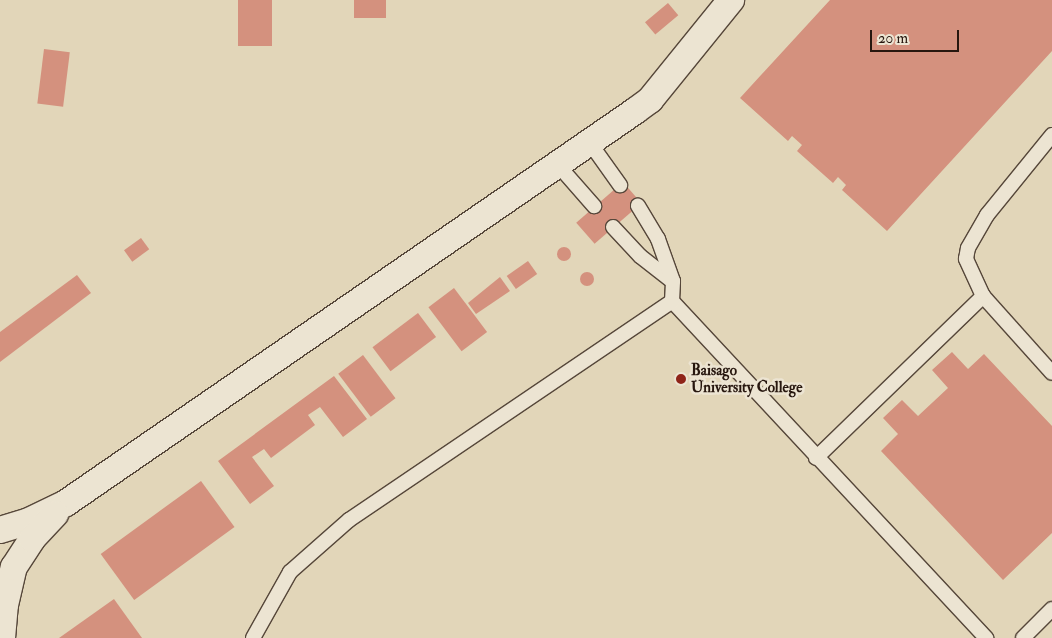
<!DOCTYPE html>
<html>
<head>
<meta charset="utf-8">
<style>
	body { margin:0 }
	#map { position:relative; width:1052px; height:638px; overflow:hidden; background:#e2d6b9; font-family:"IM FELL Double Pica",serif }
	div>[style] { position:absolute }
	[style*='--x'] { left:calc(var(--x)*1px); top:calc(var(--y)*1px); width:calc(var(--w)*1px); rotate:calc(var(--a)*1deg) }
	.building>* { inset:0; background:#d4917e; transform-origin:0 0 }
	.round { border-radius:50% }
	.roads { filter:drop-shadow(1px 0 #56473a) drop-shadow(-1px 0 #56473a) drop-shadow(0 1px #56473a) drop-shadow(0 -1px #56473a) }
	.service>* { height:14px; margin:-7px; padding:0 7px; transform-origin:7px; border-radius:7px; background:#ece4d2 }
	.minor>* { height:26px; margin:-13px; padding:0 13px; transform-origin:13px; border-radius:13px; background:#ece4d2 }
	.dots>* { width:14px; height:14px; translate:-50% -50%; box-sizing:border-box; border:2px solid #ece4d2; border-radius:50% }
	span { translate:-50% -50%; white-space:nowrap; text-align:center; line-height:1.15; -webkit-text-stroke:5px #ece4d2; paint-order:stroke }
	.poi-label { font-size:15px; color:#27170f; font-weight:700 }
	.left { translate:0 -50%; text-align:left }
	.scale { position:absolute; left:870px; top:30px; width:89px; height:22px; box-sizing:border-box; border:2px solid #27170f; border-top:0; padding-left:6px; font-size:15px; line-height:18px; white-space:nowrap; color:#27170f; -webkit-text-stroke:4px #ece4d2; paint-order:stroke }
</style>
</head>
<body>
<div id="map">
	<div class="building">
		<div style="left:238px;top:0;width:34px;height:46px"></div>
		<div style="left:354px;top:0;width:32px;height:18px"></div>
		<div style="clip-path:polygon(830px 0,1052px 0,1052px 51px,887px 231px,842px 190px,846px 185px,838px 177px,833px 183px,797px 151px,802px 145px,792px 136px,788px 141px,740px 98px)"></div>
		<div style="left:668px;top:3px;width:16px;height:30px;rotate:50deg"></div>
		<div style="left:44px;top:49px;width:26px;height:55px;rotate:7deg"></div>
		<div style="left:623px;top:182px;width:28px;height:62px;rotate:49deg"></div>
		<div style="left:141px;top:238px;width:14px;height:21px;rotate:54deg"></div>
		<div class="round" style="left:557px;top:247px;width:14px;height:14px"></div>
		<div style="left:528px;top:261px;width:16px;height:26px;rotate:55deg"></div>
		<div class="round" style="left:580px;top:272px;width:14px;height:14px"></div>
		<div style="clip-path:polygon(77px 275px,91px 293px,0 362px,0 332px)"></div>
		<div style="clip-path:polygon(500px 277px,510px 291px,476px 314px,468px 303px)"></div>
		<div style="left:454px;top:288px;width:55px;height:32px;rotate:53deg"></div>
		<div style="left:418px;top:313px;width:30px;height:57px;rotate:53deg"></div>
		<div style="clip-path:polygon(952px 352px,968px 369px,984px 354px,1052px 426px,1052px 533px,1003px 580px,881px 451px,898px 434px,883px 418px,902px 400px,918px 416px,948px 388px,932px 370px)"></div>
		<div style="left:363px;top:355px;width:54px;height:31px;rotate:53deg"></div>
		<div style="clip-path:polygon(334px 376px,367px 419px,343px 437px,320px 407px,308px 415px,315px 425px,271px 458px,264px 449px,252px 457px,274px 486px,250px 504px,218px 461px)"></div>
		<div style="left:201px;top:481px;width:57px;height:124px;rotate:54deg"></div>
		<div style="clip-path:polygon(114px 599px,142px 638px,59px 638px)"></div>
	</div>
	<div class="roads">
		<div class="service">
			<div style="--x:590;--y:143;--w:52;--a:54.5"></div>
			<div style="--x:558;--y:165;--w:55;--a:48.7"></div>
			<div style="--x:613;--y:227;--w:40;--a:47"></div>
			<div style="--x:640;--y:256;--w:41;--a:38"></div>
			<div style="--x:983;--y:296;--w:41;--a:-114.7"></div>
			<div style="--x:966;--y:259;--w:11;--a:-80"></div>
			<div style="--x:968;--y:248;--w:38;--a:-60"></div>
			<div style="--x:987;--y:215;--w:103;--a:-50.9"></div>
			<div style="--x:672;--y:301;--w:461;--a:47"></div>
			<div style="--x:816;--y:458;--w:233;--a:-44.1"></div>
			<div style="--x:983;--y:296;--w:103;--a:48.1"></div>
			<div style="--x:253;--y:638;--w:76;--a:-60.7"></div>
			<div style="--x:290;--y:572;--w:79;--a:-41.4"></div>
			<div style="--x:349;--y:520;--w:390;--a:-34.1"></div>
			<div style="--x:672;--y:301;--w:20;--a:-87"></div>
			<div style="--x:673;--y:281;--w:45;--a:-109.7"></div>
			<div style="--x:658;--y:239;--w:39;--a:-121"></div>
			<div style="--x:1023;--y:638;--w:41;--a:-45"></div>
		</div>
		<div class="minor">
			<div style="--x:0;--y:530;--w:30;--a:-17"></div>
			<div style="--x:29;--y:521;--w:41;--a:-25.9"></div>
			<div style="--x:66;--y:503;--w:691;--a:-34.56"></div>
			<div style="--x:635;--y:111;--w:19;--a:-36"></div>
			<div style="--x:650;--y:100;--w:129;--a:-51"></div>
			<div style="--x:2;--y:638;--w:33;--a:-85"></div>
			<div style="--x:5;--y:605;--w:39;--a:-77"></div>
			<div style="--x:14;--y:567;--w:33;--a:-57"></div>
			<div style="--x:32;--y:539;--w:34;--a:-47"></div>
		</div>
	</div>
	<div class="dots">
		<div style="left:681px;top:379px;background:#8f2418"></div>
	</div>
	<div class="poi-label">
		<span class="left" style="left:691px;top:379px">Baisago<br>University College</span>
	</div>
	<div class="scale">20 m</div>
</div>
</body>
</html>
